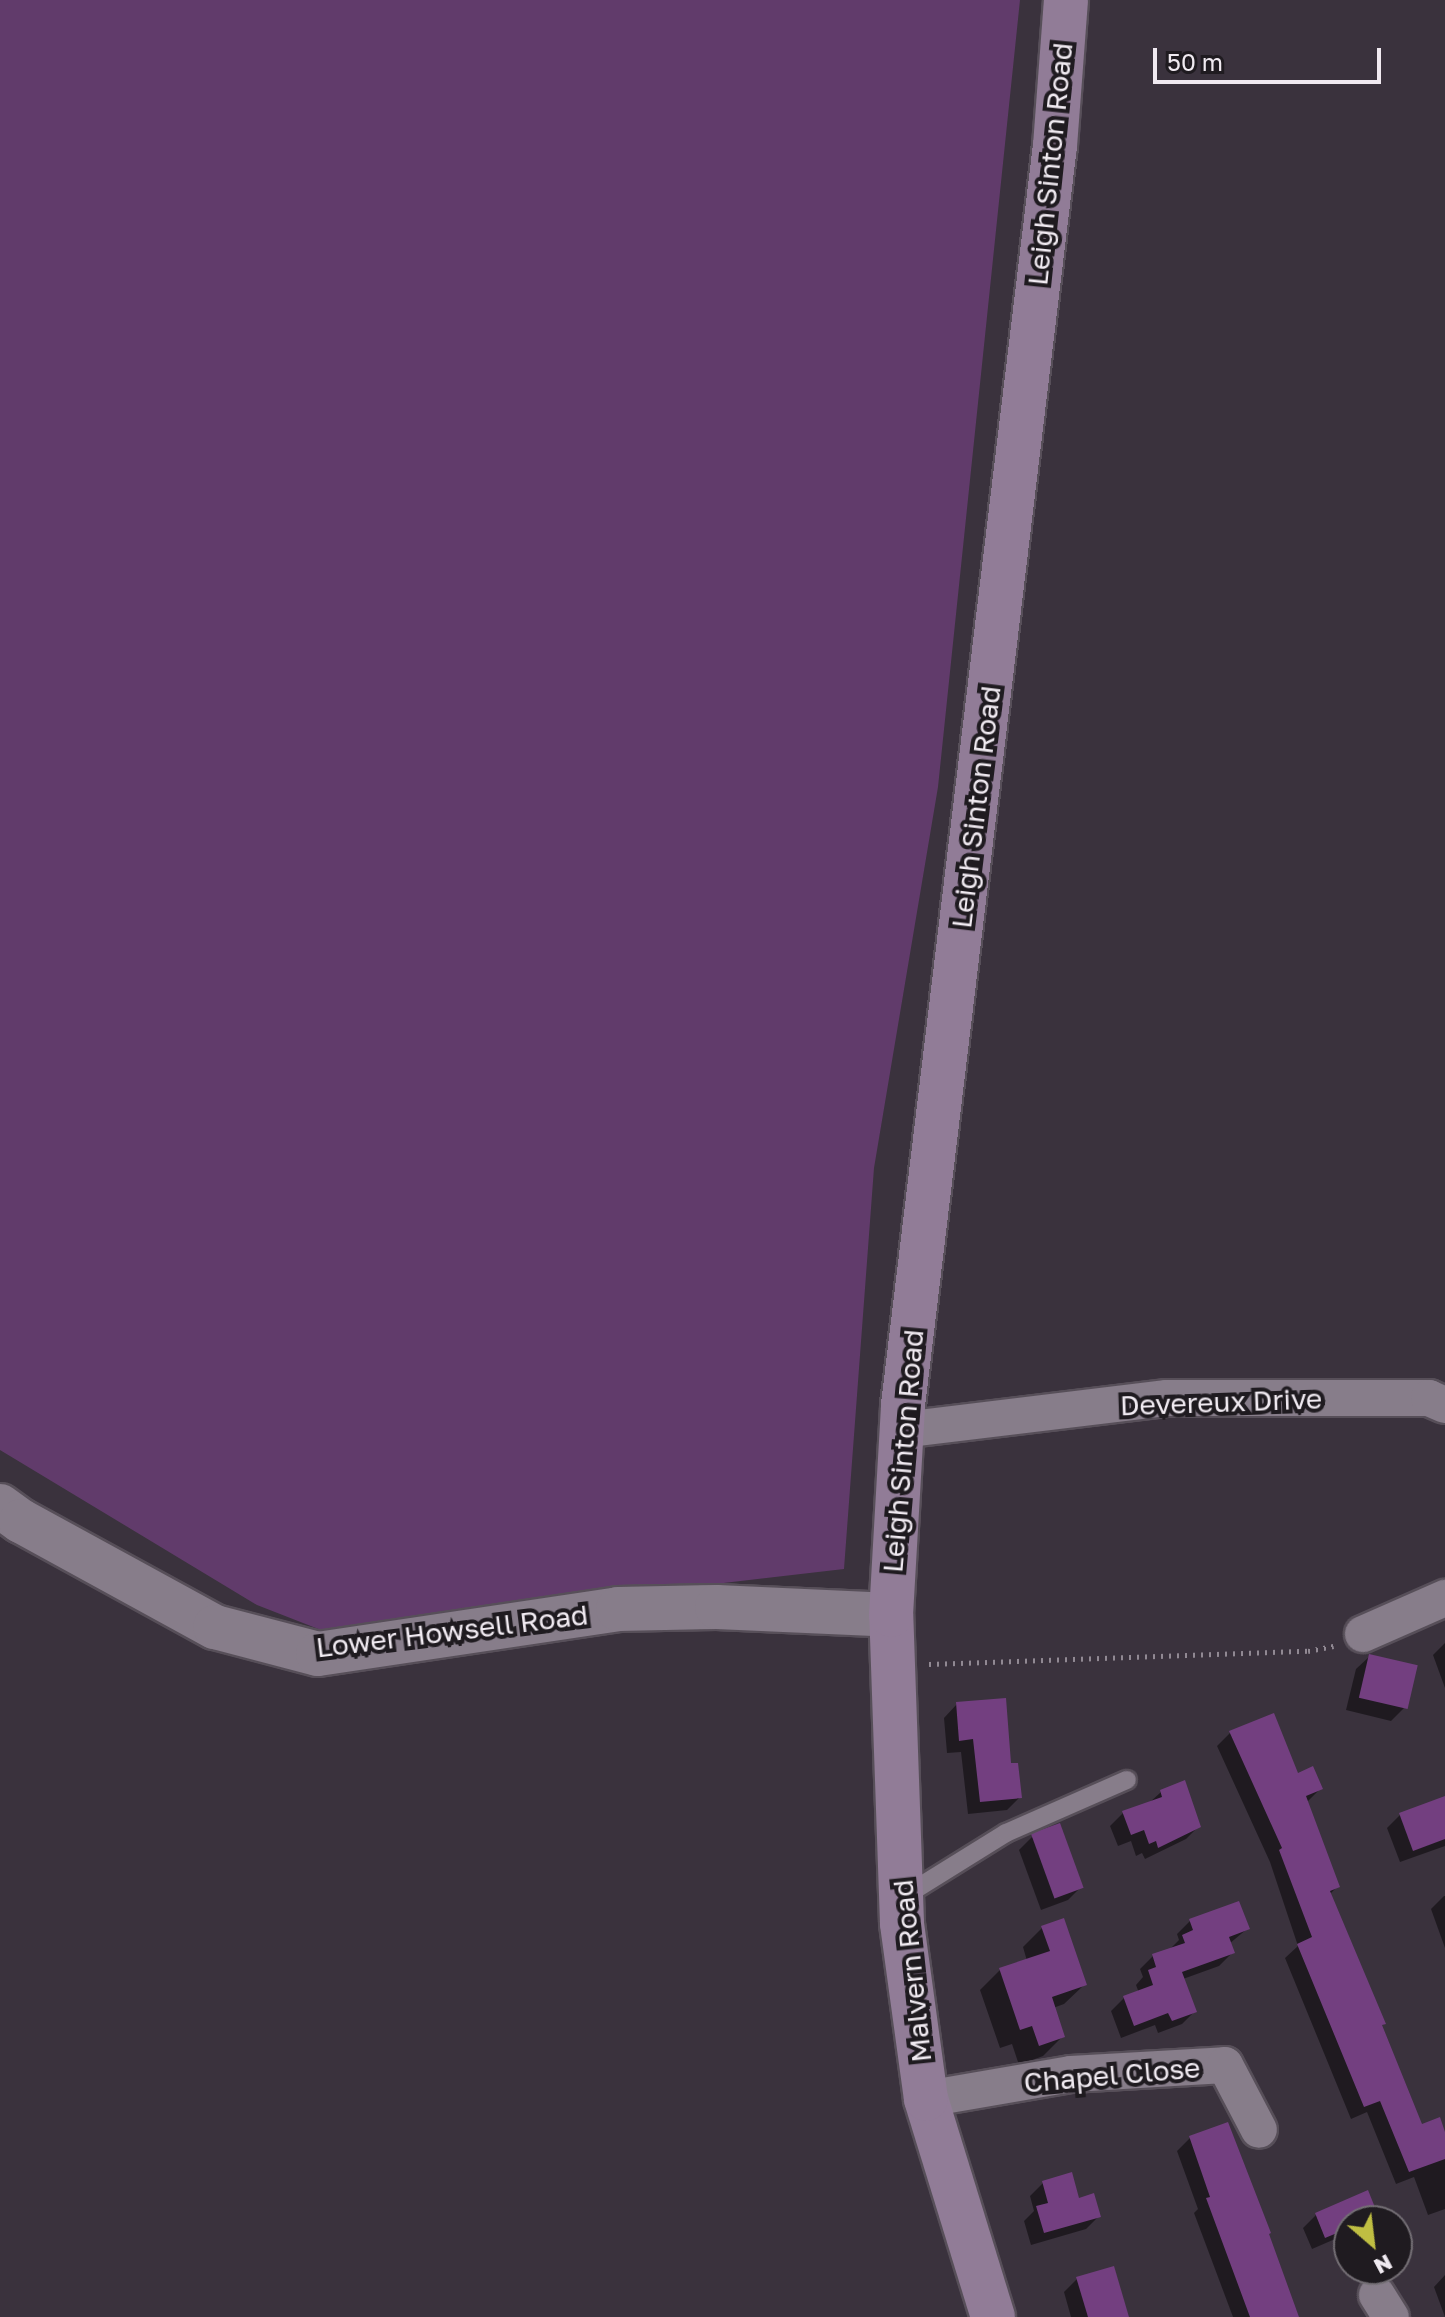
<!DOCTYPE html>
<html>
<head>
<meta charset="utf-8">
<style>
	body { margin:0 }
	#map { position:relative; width:1445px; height:2317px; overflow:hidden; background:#3a323d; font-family:"Golos Text",sans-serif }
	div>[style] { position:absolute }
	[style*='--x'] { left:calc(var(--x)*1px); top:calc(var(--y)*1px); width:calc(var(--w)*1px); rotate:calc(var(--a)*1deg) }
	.green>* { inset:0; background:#613b6b }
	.shadow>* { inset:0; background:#0007 }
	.building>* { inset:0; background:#733f80; transform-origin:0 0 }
	.path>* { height:5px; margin-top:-2.5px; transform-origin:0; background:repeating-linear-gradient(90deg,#918993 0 2px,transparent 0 8px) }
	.roads { filter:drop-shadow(2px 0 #574f59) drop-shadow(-2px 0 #574f59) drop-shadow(0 2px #574f59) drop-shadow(0 -2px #574f59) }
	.service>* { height:18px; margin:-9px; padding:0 9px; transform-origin:9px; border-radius:9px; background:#877d8a }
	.minor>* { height:36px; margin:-18px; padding:0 18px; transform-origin:18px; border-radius:18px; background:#877d8a }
	.tertiary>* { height:44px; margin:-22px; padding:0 22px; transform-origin:22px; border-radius:22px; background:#877d8a }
	.secondary>* { height:44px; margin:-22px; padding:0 22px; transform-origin:22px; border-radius:22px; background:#917c97 }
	span { translate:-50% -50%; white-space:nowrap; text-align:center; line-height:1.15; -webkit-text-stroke:8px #1f1b20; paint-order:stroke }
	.street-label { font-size:28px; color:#f0eaf1 }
	.north { position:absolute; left:1333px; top:2205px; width:80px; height:80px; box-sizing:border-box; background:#1f1b20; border:2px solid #736e74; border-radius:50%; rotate:152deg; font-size:22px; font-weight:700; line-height:32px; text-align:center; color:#f0eaf1 }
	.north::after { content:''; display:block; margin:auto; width:28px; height:36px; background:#bfbe42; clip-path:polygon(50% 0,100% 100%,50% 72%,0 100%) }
	.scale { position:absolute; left:1153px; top:48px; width:228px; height:36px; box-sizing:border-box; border:4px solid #f0eaf1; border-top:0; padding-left:10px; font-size:24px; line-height:28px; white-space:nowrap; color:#f0eaf1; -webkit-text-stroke:6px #1f1b20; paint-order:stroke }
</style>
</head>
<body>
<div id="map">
	<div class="green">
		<div style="clip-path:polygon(0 0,1020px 0,938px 787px,874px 1168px,844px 1569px,321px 1630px,257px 1605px,0 1450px)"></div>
	</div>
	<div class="shadow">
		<div style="clip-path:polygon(1445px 1643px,1445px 1688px,1433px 1655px)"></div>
		<div style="clip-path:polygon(1370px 1656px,1404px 1708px,1391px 1721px,1346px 1710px,1356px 1669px)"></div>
		<div style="clip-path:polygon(957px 1704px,1010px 1766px,1020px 1797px,1007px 1810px,968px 1814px,961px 1752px,947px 1753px,944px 1718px)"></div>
		<div style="clip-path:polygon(1272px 1715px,1297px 1775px,1320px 1789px,1306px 1803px,1337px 1887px,1329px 1895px,1421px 2126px,1445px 2138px,1445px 2209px,1428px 2215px,1414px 2177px,1396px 2184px,1367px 2112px,1351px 2119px,1285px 1958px,1298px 1946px,1270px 1862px,1217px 1746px,1230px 1733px)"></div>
		<div style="clip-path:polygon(1161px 1792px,1199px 1826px,1186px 1839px,1145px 1859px,1142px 1853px,1136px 1856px,1131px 1841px,1118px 1846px,1110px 1826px,1123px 1813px,1149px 1803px)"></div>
		<div style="clip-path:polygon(1445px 1799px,1445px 1846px,1400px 1862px,1387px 1828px,1400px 1815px)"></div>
		<div style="clip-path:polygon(1032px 1837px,1081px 1887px,1068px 1900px,1041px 1910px,1019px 1850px)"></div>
		<div style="clip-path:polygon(1444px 1896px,1445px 1896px,1445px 1948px,1431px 1909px)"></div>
		<div style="clip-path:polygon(1190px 1921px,1247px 1929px,1229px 1944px,1232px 1953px,1219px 1966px,1183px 1979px,1195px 2011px,1182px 2024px,1158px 2033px,1155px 2025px,1121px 2038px,1111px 2011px,1124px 1998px,1139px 1993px,1136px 1985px,1143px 1977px,1140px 1969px,1153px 1956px,1170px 1949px,1179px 1940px,1177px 1934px)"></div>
		<div style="clip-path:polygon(1043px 1927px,1084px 1985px,1064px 2004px,1053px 2008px,1063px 2036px,1043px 2056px,1019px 2065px,1012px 2044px,1000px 2048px,980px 1990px,1000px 1970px,1027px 1961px,1023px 1947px)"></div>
		<div style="clip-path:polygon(1227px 2124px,1297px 2317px,1233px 2317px,1194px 2213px,1198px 2209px,1177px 2151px,1190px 2138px)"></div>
		<div style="clip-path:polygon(1043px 2183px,1078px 2201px,1099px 2216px,1086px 2229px,1031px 2245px,1024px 2221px,1034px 2211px,1030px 2196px)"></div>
		<div style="clip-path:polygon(1376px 2214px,1369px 2221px,1349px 2221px,1349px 2233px,1312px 2249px,1303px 2228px,1316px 2215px)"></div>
		<div style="clip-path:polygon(1445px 2275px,1445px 2317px,1434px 2287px)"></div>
		<div style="clip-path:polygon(1077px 2279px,1127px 2317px,1071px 2317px,1064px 2292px)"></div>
	</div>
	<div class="building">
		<div style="left:1369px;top:1654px;width:50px;height:45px;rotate:13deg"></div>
		<div style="clip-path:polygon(1006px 1698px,1011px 1763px,1018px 1763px,1022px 1798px,980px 1802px,973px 1739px,959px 1741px,956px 1702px)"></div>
		<div style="clip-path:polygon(1274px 1713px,1298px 1773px,1313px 1766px,1323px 1789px,1306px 1796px,1340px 1887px,1330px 1891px,1386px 2024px,1382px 2025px,1422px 2124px,1440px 2117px,1445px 2132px,1445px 2159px,1409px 2172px,1380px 2101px,1364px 2107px,1297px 1944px,1312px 1937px,1279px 1850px,1282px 1848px,1229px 1731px)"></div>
		<div style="clip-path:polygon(1185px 1780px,1201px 1827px,1158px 1848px,1156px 1841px,1149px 1844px,1144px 1830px,1131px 1835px,1122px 1811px,1162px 1797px,1160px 1790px)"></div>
		<div style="clip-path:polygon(1445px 1796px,1445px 1839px,1413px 1851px,1399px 1813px)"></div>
		<div style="left:1060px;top:1823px;width:69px;height:31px;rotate:70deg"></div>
		<div style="clip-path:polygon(1239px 1901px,1250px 1929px,1229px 1937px,1235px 1953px,1182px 1972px,1197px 2012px,1172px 2021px,1168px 2013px,1134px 2026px,1123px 1996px,1153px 1985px,1148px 1970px,1156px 1967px,1152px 1954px,1185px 1943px,1182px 1935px,1193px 1930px,1189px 1919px)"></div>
		<div style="clip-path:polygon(1064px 1918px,1087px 1985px,1052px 1997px,1065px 2037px,1039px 2046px,1032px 2026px,1020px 2030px,999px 1968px,1050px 1951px,1041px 1926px)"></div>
		<div style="clip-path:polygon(1228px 2122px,1271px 2233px,1269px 2234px,1299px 2317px,1250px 2317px,1206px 2198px,1210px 2197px,1189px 2136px)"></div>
		<div style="clip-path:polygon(1072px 2172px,1079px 2198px,1094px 2193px,1101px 2217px,1044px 2233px,1036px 2206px,1048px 2203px,1042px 2181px)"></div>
		<div style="clip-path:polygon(1368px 2190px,1378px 2215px,1364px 2221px,1349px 2221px,1349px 2228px,1325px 2238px,1315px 2213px)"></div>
		<div style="clip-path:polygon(1114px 2266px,1129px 2317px,1088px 2317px,1076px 2277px)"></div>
	</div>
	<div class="path">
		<div style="--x:929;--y:1664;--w:379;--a:-2"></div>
		<div style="--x:1308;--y:1651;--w:26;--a:-11"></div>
	</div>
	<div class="roads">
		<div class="service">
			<div style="--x:903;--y:1897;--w:121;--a:-31.9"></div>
			<div style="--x:1006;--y:1833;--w:132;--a:-23.7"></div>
		</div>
		<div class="minor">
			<div style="--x:902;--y:1430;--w:267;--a:-6.9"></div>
			<div style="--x:1167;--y:1398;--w:262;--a:0"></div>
			<div style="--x:1429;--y:1398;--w:17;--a:24"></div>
			<div style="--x:1363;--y:1634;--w:90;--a:-23.7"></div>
			<div style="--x:926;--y:2099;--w:147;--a:-9.8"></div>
			<div style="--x:1071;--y:2074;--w:154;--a:-3.3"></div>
			<div style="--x:1225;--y:2065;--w:73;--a:62.4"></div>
			<div style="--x:1377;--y:2295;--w:26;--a:58"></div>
		</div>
		<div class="tertiary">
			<div style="--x:0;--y:1506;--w:26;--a:36"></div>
			<div style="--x:21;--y:1521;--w:221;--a:28.7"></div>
			<div style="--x:215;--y:1627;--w:106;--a:14.7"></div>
			<div style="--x:318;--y:1654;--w:303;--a:-8.5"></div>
			<div style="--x:618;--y:1609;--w:99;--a:-1.2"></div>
			<div style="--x:717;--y:1607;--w:174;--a:2.6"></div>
		</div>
		<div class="secondary">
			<div style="--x:993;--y:2317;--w:228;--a:-107.1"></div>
			<div style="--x:926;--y:2099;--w:178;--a:-97.8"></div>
			<div style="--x:902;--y:1923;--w:308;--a:-92"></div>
			<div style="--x:891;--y:1615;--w:210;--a:-86.7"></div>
			<div style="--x:903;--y:1405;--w:1268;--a:-83.12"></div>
			<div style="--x:1055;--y:146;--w:146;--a:-85.7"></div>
		</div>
	</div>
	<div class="street-label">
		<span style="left:1050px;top:164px;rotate:-84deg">Leigh Sinton Road</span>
		<span style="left:976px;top:807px;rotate:-83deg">Leigh Sinton Road</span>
		<span style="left:1221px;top:1402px;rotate:-2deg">Devereux Drive</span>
		<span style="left:903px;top:1451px;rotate:-85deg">Leigh Sinton Road</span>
		<span style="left:452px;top:1631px;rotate:-7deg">Lower Howsell Road</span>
		<span style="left:912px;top:1971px;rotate:-96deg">Malvern Road</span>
		<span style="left:1112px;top:2075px;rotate:-5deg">Chapel Close</span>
	</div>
	<div class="north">N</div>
	<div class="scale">50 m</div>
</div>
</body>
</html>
